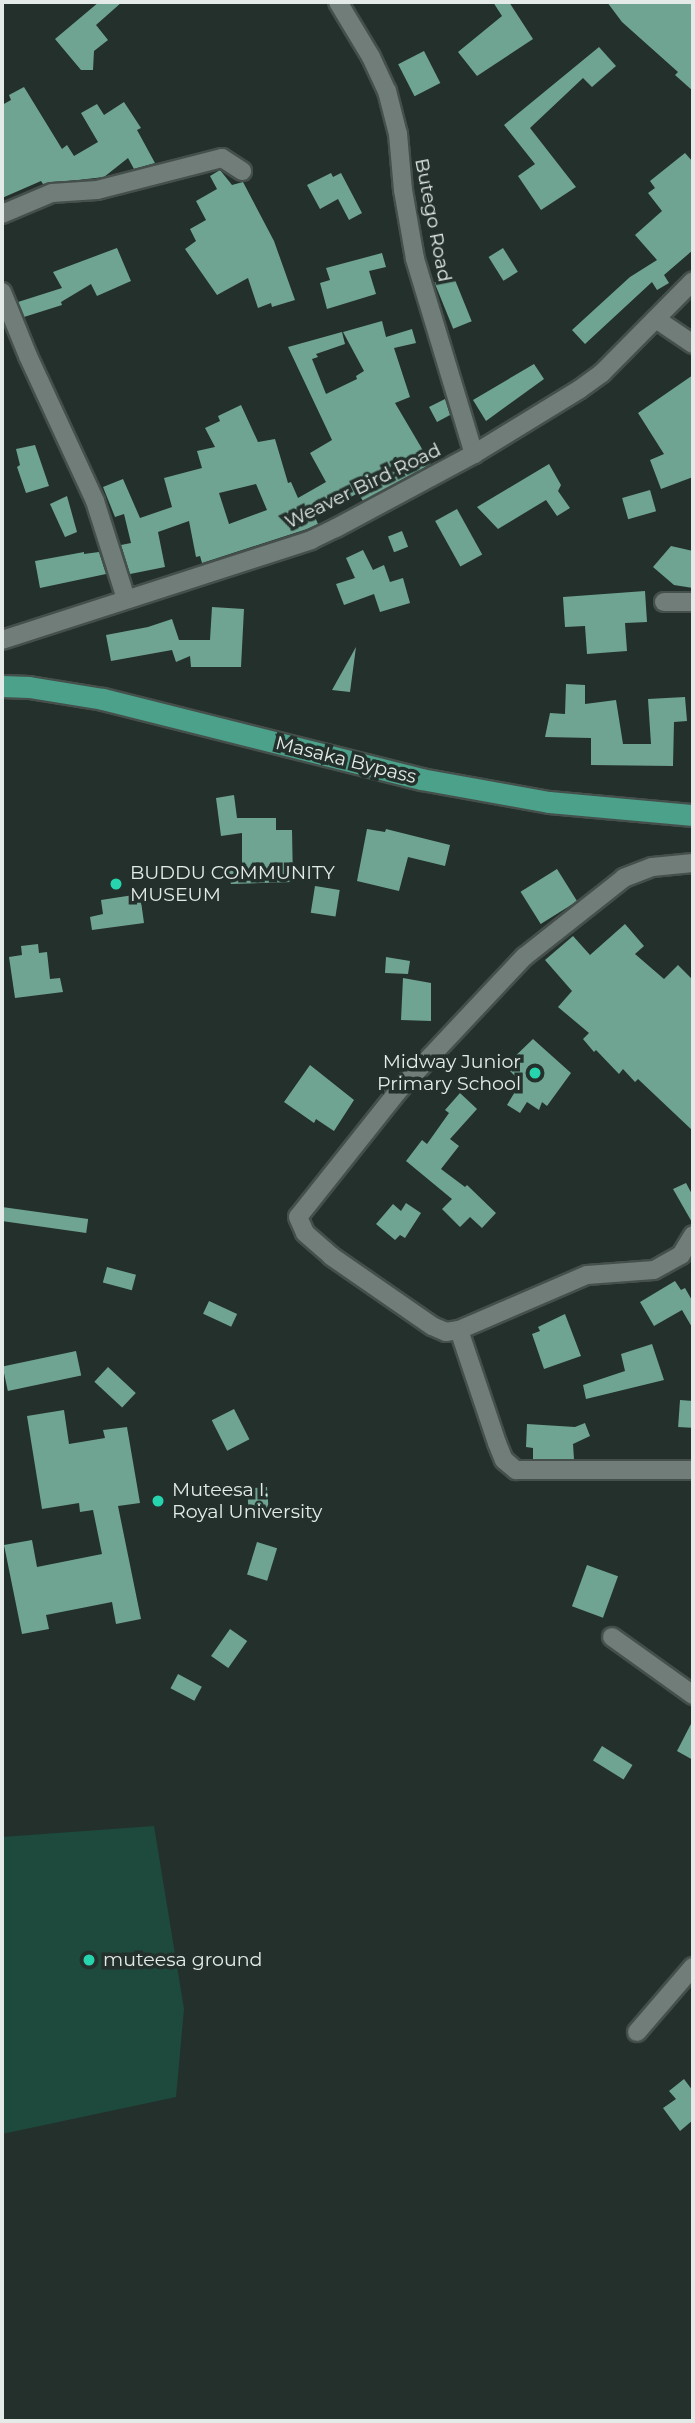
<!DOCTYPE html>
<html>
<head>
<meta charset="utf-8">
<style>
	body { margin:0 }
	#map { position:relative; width:695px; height:2423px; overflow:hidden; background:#24302c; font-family:Montserrat,sans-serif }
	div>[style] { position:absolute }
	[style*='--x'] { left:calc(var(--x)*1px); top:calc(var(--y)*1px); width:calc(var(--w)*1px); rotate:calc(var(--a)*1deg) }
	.green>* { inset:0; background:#1d4a3d }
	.building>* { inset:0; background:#6fa493; transform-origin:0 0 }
	.roads { filter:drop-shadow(2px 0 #454f4b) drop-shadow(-2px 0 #454f4b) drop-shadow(0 2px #454f4b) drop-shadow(0 -2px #454f4b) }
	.minor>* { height:18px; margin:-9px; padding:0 9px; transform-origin:9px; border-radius:9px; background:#707d78 }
	.trunk>* { height:21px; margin:-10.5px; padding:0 10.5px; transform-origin:10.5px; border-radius:10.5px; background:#4ba18a }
	.dots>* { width:19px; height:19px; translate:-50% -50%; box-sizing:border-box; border:4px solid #24302c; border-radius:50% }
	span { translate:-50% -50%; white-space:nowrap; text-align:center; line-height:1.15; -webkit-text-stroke:7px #24302c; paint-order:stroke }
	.street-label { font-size:19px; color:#e3eae7 }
	.poi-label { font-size:19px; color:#e3eae7 }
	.left { translate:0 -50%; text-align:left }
	.right { translate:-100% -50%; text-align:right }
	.frame { position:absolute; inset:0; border:4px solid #e3eae7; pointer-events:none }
</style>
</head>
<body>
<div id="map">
	<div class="green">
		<div style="clip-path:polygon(154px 1826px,184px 2009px,176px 2097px,2px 2134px,2px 1837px)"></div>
	</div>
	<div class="building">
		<div style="clip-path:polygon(99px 2px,122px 2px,96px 25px,108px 40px,94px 51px,93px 70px,81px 70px,55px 39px)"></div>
		<div style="clip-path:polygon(493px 2px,509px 2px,533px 39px,477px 76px,458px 52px,502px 16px)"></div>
		<div style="clip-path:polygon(607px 2px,693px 2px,693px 91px,675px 75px,678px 72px,622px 22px)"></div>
		<div style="clip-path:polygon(599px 47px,616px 66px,592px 87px,583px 78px,530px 128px,576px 187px,541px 210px,518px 176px,535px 164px,504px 125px)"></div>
		<div style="left:424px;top:51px;width:36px;height:29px;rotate:63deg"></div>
		<div style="clip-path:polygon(24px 87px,62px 149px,67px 145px,74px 156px,98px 142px,81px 113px,97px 104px,104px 115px,124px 102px,141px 128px,137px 130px,155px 163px,134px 169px,128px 158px,104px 177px,43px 184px,41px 181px,2px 198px,2px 105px,11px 100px,9px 95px)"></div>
		<div style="clip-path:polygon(685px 153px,693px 162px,693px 250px,664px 275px,669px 283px,657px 290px,652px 282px,585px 344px,572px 330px,630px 277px,657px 260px,635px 235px,662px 211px,648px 193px,655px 188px,650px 181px)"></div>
		<div style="clip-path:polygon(220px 170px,232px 185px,243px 182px,274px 241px,295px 300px,272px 307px,271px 303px,258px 308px,248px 278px,217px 295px,185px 249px,196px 241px,190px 229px,206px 220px,196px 201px,217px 189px,210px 176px)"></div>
		<div style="clip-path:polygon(331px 173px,333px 177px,341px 173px,362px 213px,349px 220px,338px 199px,320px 209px,307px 185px)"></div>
		<div style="clip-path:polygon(117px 248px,131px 281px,97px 296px,91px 284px,61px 302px,62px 305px,24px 317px,18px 302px,62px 288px,53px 272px)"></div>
		<div style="left:503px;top:248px;width:28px;height:17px;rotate:58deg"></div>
		<div style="clip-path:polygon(382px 253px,386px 267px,369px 271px,376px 294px,327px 309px,320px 283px,330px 280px,326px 268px)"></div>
		<div style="left:453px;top:275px;width:50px;height:20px;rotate:68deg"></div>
		<div style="clip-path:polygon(evenodd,382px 321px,386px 337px,412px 329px,416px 343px,394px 348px,410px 397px,395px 403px,431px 464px,363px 501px,358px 493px,315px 517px,318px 524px,307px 529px,202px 563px,200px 556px,196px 557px,189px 521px,158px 532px,165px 567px,130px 574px,121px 545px,131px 543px,124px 514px,115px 517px,103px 487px,123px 479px,140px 518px,172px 507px,164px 478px,202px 468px,197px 451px,215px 447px,205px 428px,220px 421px,218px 416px,241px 405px,258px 442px,275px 439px,288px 483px,291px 482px,298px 498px,326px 482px,310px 453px,332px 440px,288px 347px,342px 332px,345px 344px,316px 354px,318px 357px,312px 359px,326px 394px,357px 379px,356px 376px,364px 371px,343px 332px,382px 321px,256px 484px,267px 510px,229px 524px,219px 493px,256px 484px)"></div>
		<div style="clip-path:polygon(534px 364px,544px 379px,486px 421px,473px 400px)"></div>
		<div style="clip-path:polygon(693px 375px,693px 477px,661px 489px,650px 460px,664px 454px,638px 413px)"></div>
		<div style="clip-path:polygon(445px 399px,450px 415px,437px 422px,429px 407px)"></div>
		<div style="clip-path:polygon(35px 445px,49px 486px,26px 493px,17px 467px,20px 465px,16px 449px)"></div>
		<div style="clip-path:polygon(549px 464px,561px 485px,558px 491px,570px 508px,557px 516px,546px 500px,498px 529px,477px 507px)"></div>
		<div style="left:650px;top:490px;width:22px;height:29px;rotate:74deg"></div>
		<div style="clip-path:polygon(67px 496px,77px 532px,65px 537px,50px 504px)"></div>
		<div style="left:457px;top:509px;width:52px;height:25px;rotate:61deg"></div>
		<div style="left:402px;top:531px;width:17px;height:15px;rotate:69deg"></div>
		<div style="clip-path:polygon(671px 546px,693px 551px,693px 588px,674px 585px,653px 567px)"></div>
		<div style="clip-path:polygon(363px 550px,373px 570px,384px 565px,390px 582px,403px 578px,410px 603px,380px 612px,374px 594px,344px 605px,336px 584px,355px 578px,346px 558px)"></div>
		<div style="clip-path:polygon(84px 552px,84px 554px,99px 552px,106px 574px,40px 588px,35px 561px)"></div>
		<div style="clip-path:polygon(645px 591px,647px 622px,625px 623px,627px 651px,587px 654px,585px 626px,565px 627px,563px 597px)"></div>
		<div style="clip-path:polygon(212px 607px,244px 609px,241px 667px,191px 667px,190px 656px,176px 662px,172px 650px,111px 661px,106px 635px,148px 627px,172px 619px,179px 640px,210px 640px)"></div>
		<div style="clip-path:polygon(356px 647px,350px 692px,332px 690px)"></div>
		<div style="clip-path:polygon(566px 684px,585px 685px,585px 704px,616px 700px,623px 744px,651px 744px,648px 699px,685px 697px,687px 721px,674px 722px,673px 766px,591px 765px,591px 738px,545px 737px,550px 713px,565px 714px)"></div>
		<div style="clip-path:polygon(234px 795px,237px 818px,276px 818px,276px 830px,292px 830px,293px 882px,231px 884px,227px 868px,242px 864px,242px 833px,221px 836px,216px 798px)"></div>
		<div style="clip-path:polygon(367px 829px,385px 832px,386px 829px,450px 845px,445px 866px,408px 857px,399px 891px,357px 881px)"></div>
		<div style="left:557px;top:869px;width:38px;height:43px;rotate:58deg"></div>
		<div style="left:315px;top:886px;width:25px;height:27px;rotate:9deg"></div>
		<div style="clip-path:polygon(140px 894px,144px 923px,92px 930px,90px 917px,103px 914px,101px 900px)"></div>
		<div style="clip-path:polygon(625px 924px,644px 946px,635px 954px,664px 979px,678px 965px,693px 980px,693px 1131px,638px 1079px,635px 1082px,623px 1069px,619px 1074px,596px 1050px,594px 1052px,583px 1039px,589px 1033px,558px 1007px,572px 991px,545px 960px,573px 936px,590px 955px)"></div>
		<div style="clip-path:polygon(38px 944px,39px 953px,47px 952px,50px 979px,60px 978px,63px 992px,15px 998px,9px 957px,22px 955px,21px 946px)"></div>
		<div style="clip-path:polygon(386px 957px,410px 961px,408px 974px,385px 973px)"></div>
		<div style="clip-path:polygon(403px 978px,431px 983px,431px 1021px,401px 1020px)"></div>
		<div style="clip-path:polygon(533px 1039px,571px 1073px,547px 1106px,542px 1102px,539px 1110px,527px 1102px,520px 1113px,507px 1105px,521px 1082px,505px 1066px)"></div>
		<div style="clip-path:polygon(310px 1065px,354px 1100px,334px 1131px,316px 1119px,314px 1123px,284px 1102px)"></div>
		<div style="clip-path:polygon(460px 1093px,477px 1109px,450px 1139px,459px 1146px,441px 1169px,465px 1187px,467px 1185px,496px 1213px,482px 1228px,470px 1217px,460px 1227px,442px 1209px,452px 1199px,406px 1161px,422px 1140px,427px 1144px,449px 1113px,445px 1110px)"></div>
		<div style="clip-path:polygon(686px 1183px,693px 1196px,693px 1224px,673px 1189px)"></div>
		<div style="clip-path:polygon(406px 1203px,421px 1213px,405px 1238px,400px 1235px,395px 1240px,376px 1224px,393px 1204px,401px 1211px)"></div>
		<div style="left:2px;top:1207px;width:87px;height:14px;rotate:8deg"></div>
		<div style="left:107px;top:1267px;width:30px;height:16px;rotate:15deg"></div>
		<div style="clip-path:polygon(675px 1281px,681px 1290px,685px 1288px,693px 1302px,693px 1329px,682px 1310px,654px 1326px,640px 1302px)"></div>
		<div style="left:209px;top:1301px;width:31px;height:14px;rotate:25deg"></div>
		<div style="clip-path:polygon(565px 1314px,581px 1356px,544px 1369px,532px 1334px,540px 1331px,538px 1327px)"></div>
		<div style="clip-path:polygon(652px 1344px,664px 1380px,586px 1399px,583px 1385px,625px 1371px,621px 1354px)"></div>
		<div style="left:76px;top:1351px;width:25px;height:75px;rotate:78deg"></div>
		<div style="left:108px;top:1367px;width:38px;height:20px;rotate:43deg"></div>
		<div style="left:680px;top:1400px;width:13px;height:27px;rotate:4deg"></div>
		<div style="left:234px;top:1409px;width:34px;height:25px;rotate:63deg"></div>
		<div style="clip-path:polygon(64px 1410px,69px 1444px,105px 1438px,103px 1430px,127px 1427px,140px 1503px,118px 1506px,141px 1619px,116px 1624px,112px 1602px,46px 1615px,49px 1629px,22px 1634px,4px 1545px,32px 1540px,37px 1567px,102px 1554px,93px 1510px,80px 1512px,79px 1503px,42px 1509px,27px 1416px)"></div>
		<div style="clip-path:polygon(585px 1423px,590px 1436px,573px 1444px,574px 1459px,533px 1459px,533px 1448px,526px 1447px,527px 1424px,575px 1427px)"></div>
		<div style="left:267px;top:1487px;width:27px;height:20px;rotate:86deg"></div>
		<div style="left:257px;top:1542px;width:21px;height:34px;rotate:17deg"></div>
		<div style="left:587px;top:1565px;width:33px;height:44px;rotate:20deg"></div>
		<div style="left:230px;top:1629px;width:21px;height:33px;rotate:35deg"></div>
		<div style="left:178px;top:1674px;width:27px;height:16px;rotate:28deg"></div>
		<div style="clip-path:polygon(693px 1720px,693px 1760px,677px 1751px)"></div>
		<div style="left:602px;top:1746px;width:36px;height:17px;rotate:32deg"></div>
		<div style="clip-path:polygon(684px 2079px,693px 2091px,693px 2120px,680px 2131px,663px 2108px,676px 2099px,669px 2091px)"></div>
	</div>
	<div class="roads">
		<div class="minor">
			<div style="--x:338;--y:2;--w:64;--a:59"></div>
			<div style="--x:371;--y:57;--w:38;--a:65"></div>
			<div style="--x:387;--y:91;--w:44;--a:75.7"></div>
			<div style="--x:398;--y:134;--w:56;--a:84.9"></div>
			<div style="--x:403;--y:190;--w:70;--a:80.1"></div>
			<div style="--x:415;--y:259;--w:204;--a:73.2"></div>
			<div style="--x:2;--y:214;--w:54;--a:-22.8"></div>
			<div style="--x:52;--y:193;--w:45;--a:-3.8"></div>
			<div style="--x:97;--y:190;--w:129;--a:-14.4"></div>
			<div style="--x:222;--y:158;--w:24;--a:33"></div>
			<div style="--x:2;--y:292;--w:69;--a:67.9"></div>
			<div style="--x:28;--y:356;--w:160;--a:65.2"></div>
			<div style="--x:95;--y:501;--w:103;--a:72.4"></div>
			<div style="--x:656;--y:319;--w:45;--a:34"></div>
			<div style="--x:664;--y:602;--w:29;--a:0"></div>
			<div style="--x:2;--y:640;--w:325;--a:-17.9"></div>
			<div style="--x:311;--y:540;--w:28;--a:-26"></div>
			<div style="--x:336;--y:528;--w:157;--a:-28.2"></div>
			<div style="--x:474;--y:454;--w:124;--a:-31.5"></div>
			<div style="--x:580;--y:389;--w:27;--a:-36"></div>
			<div style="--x:602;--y:373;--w:129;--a:-45.3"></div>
			<div style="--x:693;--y:863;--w:41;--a:174.4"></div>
			<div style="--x:652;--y:867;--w:30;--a:159"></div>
			<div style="--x:624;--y:878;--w:127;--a:141.7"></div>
			<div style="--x:524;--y:957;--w:183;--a:133.2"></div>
			<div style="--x:399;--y:1090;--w:162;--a:128.5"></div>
			<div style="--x:298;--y:1217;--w:17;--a:66"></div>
			<div style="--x:305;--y:1233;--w:35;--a:41"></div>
			<div style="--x:331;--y:1256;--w:123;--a:34.7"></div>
			<div style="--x:432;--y:1326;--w:15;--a:23"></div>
			<div style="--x:446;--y:1332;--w:13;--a:-9"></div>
			<div style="--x:459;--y:1330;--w:139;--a:-23.3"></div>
			<div style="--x:587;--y:1275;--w:67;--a:-4.3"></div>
			<div style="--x:654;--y:1270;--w:31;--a:-29"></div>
			<div style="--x:681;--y:1255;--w:23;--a:-59"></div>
			<div style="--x:459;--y:1330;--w:119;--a:71.4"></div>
			<div style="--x:497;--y:1443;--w:18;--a:68"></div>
			<div style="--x:504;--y:1460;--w:16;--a:40"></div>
			<div style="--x:516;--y:1470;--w:177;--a:0"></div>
			<div style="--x:612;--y:1637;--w:100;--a:35.6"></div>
			<div style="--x:637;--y:2032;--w:86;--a:-49.3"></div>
		</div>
		<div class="trunk">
			<div style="--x:2;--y:686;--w:27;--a:2"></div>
			<div style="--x:29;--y:687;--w:75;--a:9.2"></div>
			<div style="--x:103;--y:699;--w:328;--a:14.1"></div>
			<div style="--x:421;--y:779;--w:130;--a:10.2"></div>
			<div style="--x:549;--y:802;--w:145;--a:5.2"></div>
		</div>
	</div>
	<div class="dots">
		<div style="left:116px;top:884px;background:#26d5ae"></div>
		<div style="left:535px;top:1073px;background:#26d5ae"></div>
		<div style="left:158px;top:1501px;background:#26d5ae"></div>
		<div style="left:89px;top:1960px;background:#26d5ae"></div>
	</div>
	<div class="street-label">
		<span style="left:433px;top:220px;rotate:79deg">Butego Road</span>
		<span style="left:363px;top:486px;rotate:-26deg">Weaver Bird Road</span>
		<span style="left:346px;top:760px;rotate:14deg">Masaka Bypass</span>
	</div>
	<div class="poi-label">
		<span class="left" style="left:130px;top:884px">BUDDU COMMUNITY<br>MUSEUM</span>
		<span class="right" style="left:521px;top:1073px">Midway Junior<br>Primary School</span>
		<span class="left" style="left:172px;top:1501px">Muteesa I.<br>Royal University</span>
		<span class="left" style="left:103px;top:1960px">muteesa ground</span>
	</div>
	<div class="frame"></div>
</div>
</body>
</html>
